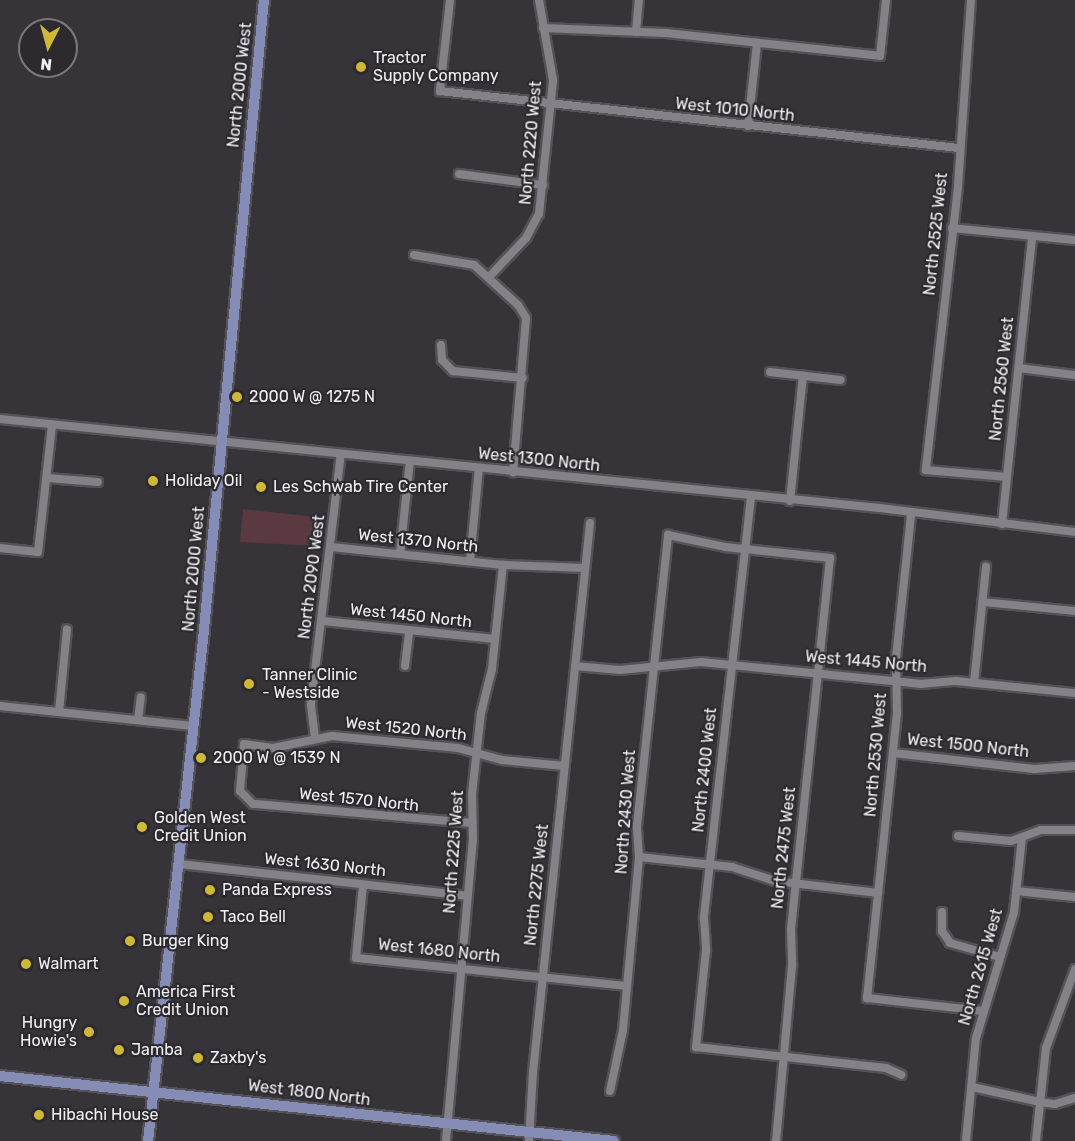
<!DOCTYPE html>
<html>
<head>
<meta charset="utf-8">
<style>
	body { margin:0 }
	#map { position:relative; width:1075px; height:1141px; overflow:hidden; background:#363439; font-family:Rubik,sans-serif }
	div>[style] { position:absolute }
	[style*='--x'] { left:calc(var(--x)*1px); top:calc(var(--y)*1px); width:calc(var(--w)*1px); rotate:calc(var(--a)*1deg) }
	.green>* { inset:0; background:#5a3a40 }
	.roads { filter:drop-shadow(2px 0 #545257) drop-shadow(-2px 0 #545257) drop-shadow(0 2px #545257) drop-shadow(0 -2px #545257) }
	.minor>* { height:8px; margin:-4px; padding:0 4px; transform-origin:4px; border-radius:4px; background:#848288 }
	.major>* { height:10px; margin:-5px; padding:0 5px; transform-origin:5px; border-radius:5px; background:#858cb5 }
	.dots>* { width:16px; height:16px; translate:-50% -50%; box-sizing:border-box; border:3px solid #2c2a2f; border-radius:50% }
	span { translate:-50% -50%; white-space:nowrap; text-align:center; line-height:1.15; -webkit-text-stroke:4.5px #2c2a2f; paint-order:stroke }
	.poi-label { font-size:16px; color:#f0eff2 }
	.left { translate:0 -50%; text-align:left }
	.right { translate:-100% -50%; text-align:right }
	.street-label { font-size:16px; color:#f0eff2 }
	.north { position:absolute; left:18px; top:18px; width:60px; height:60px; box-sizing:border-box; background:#2c2a2f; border:2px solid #7a797d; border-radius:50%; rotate:186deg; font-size:16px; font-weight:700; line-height:24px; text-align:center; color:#f0eff2 }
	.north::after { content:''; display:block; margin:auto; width:21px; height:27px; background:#cfb837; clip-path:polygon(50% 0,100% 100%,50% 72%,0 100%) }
</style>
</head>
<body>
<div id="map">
	<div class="green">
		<div style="clip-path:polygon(243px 509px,324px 518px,321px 546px,240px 542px)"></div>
	</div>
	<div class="roads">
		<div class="minor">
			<div style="--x:450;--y:0;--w:92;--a:96.3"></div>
			<div style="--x:440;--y:91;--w:522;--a:6.27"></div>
			<div style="--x:971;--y:0;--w:187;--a:94"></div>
			<div style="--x:958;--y:187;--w:285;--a:96.5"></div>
			<div style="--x:926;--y:470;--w:81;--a:4.9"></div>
			<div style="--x:543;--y:28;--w:123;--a:2.3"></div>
			<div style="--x:666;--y:33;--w:215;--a:6.1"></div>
			<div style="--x:880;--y:56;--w:56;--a:-83.9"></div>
			<div style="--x:636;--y:32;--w:32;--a:-85"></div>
			<div style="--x:748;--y:126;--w:83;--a:-83.8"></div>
			<div style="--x:459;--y:174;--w:85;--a:7.5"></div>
			<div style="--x:952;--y:228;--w:124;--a:5.6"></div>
			<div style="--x:414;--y:255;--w:61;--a:9.5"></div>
			<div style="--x:474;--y:265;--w:59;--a:42.3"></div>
			<div style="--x:518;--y:305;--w:15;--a:58"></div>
			<div style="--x:526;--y:318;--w:155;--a:94.8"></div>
			<div style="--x:489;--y:277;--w:54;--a:-46.5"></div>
			<div style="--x:526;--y:238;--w:27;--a:-62"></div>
			<div style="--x:539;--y:214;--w:135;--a:-84"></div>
			<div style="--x:553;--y:80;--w:81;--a:-99.9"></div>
			<div style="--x:441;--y:345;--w:15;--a:86"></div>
			<div style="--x:442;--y:360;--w:16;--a:45"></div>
			<div style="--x:453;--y:371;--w:70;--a:5.7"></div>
			<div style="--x:1019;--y:368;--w:56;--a:7.1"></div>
			<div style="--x:770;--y:372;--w:71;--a:6.4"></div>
			<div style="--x:0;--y:419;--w:884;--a:5.78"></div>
			<div style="--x:880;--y:508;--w:196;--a:7"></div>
			<div style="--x:47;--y:478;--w:51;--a:4.5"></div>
			<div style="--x:751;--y:497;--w:424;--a:96.4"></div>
			<div style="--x:704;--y:918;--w:32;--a:86"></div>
			<div style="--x:706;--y:950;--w:98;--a:95.9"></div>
			<div style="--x:696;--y:1047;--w:191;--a:6.3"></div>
			<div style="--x:886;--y:1068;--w:17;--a:24"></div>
			<div style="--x:790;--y:501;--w:126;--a:-84.1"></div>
			<div style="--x:911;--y:515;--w:143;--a:96"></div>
			<div style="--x:896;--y:657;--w:56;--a:89"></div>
			<div style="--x:897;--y:713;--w:287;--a:96"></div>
			<div style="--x:867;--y:998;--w:116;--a:6.4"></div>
			<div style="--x:1002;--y:524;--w:289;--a:-84"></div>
			<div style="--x:331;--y:547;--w:173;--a:6"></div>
			<div style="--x:503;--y:565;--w:82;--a:2.1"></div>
			<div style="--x:0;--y:548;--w:38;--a:6"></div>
			<div style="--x:38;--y:552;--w:128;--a:-83.7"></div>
			<div style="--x:400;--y:554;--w:94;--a:-83.9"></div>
			<div style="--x:470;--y:561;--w:93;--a:-84.5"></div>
			<div style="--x:983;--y:602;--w:92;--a:5.6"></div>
			<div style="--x:323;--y:621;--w:173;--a:6"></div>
			<div style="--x:405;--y:666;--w:35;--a:-83"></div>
			<div style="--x:575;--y:666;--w:45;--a:5.1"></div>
			<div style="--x:620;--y:670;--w:81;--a:-5.6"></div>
			<div style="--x:701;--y:662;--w:220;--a:5.7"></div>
			<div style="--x:920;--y:684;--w:36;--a:-5"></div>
			<div style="--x:956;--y:681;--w:120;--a:5.8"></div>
			<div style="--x:974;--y:683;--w:117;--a:-84.1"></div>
			<div style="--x:0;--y:706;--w:194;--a:5.9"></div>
			<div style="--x:59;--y:712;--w:83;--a:-84.5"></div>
			<div style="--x:138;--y:720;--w:23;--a:-83"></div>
			<div style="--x:315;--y:738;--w:34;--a:-97"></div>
			<div style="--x:311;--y:704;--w:252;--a:-83.2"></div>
			<div style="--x:893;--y:753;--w:142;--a:6.5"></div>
			<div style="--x:1034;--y:769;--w:41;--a:-4.2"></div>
			<div style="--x:472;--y:823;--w:220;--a:-175"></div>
			<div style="--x:253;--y:804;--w:18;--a:-135"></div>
			<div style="--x:240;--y:791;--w:47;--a:-85.1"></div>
			<div style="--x:244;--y:744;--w:29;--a:8"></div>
			<div style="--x:273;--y:748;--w:60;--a:-11.5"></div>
			<div style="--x:332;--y:736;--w:127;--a:5.4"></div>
			<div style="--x:458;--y:748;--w:46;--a:15.3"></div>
			<div style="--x:502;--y:760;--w:63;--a:5.4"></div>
			<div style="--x:958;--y:836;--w:53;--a:5.4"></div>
			<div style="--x:1011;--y:841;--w:32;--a:-20"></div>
			<div style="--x:1041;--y:830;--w:34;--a:0"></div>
			<div style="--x:639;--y:857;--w:94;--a:6.1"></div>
			<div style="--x:732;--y:867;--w:45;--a:18"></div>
			<div style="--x:775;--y:881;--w:104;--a:6.6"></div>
			<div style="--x:179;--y:864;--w:290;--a:6.3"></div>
			<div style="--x:363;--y:885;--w:73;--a:95.5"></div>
			<div style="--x:356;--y:958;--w:272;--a:5.9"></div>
			<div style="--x:1016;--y:891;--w:59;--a:5.8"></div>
			<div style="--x:942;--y:912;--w:19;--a:90"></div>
			<div style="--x:942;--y:931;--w:14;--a:56"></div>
			<div style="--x:950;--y:943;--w:51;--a:15.9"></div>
			<div style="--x:972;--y:1087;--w:70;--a:12.4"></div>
			<div style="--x:1040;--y:1102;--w:15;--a:8"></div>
			<div style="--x:1055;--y:1104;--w:21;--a:-17"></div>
			<div style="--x:610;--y:1091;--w:62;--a:-78"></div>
			<div style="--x:623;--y:1030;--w:174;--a:-84.7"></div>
			<div style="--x:639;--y:857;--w:31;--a:-94"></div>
			<div style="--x:637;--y:826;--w:293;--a:-83.9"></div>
			<div style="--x:668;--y:535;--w:58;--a:11.9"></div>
			<div style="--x:725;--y:547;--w:106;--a:6"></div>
			<div style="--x:830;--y:558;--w:374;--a:96"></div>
			<div style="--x:791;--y:930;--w:36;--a:88"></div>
			<div style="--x:792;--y:966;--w:176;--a:95.2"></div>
			<div style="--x:446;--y:1141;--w:302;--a:-84.9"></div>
			<div style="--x:473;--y:840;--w:46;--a:-91.2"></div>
			<div style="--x:472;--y:794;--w:81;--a:-83.7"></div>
			<div style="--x:481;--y:713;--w:45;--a:-76"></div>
			<div style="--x:492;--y:669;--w:105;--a:-84"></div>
			<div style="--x:529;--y:1141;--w:69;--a:-86.7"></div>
			<div style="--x:533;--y:1072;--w:552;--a:-84.07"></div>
			<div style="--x:966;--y:1141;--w:103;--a:-84.5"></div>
			<div style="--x:976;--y:1038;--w:132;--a:-73.2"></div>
			<div style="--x:1014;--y:912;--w:75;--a:-83.9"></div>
			<div style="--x:1036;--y:1141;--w:94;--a:-83.9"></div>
			<div style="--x:1046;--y:1048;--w:84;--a:-69.8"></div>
		</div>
		<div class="major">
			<div style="--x:0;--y:1076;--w:617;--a:6.04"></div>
			<div style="--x:148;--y:1141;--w:504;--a:-83.74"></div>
			<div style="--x:203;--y:640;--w:643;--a:-84.56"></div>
		</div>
	</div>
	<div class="dots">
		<div style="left:361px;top:67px;background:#cfb837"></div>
		<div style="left:237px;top:397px;background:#cfb837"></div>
		<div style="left:153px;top:481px;background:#cfb837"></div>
		<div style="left:261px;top:487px;background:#cfb837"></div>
		<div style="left:249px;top:684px;background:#cfb837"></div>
		<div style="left:201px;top:758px;background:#cfb837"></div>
		<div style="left:142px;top:827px;background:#cfb837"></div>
		<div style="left:210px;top:890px;background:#cfb837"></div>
		<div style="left:208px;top:917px;background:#cfb837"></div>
		<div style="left:130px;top:941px;background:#cfb837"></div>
		<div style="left:26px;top:964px;background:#cfb837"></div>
		<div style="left:124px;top:1001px;background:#cfb837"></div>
		<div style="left:89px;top:1032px;background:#cfb837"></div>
		<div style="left:119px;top:1050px;background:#cfb837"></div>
		<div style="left:198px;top:1058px;background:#cfb837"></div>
		<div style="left:39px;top:1115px;background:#cfb837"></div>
	</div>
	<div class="poi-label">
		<span class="left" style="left:373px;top:67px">Tractor<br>Supply Company</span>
		<span class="left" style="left:249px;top:397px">2000 W @ 1275 N</span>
		<span class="left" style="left:165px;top:481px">Holiday Oil</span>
		<span class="left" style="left:273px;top:487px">Les Schwab Tire Center</span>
		<span class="left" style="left:262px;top:684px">Tanner Clinic<br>- Westside</span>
		<span class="left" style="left:213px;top:758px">2000 W @ 1539 N</span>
		<span class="left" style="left:154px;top:827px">Golden West<br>Credit Union</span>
		<span class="left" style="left:222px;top:890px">Panda Express</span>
		<span class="left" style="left:220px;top:917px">Taco Bell</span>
		<span class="left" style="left:142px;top:941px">Burger King</span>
		<span class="left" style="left:38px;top:964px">Walmart</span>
		<span class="left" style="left:136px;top:1001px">America First<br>Credit Union</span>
		<span class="right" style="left:77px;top:1032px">Hungry<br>Howie's</span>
		<span class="left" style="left:131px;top:1050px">Jamba</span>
		<span class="left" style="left:210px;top:1058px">Zaxby's</span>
		<span class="left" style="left:51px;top:1115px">Hibachi House</span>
	</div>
	<div class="street-label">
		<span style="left:240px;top:85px;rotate:-84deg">North 2000 West</span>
		<span style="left:735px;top:110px;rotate:6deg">West 1010 North</span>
		<span style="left:531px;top:143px;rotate:-85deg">North 2220 West</span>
		<span style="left:936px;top:234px;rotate:-84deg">North 2525 West</span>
		<span style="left:1002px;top:379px;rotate:-84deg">North 2560 West</span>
		<span style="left:539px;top:460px;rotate:6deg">West 1300 North</span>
		<span style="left:418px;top:541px;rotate:6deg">West 1370 North</span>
		<span style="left:194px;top:569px;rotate:-85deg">North 2000 West</span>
		<span style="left:312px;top:577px;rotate:-83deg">North 2090 West</span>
		<span style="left:411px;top:616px;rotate:6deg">West 1450 North</span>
		<span style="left:866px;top:662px;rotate:5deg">West 1445 North</span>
		<span style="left:406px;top:729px;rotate:6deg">West 1520 North</span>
		<span style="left:968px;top:746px;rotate:6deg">West 1500 North</span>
		<span style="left:876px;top:755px;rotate:-85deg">North 2530 West</span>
		<span style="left:705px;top:770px;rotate:-84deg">North 2400 West</span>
		<span style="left:359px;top:800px;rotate:6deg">West 1570 North</span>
		<span style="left:626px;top:812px;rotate:-86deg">North 2430 West</span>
		<span style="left:784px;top:848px;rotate:-84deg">North 2475 West</span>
		<span style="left:454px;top:852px;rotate:-86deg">North 2225 West</span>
		<span style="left:325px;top:865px;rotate:6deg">West 1630 North</span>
		<span style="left:537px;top:885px;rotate:-84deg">North 2275 West</span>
		<span style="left:439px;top:951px;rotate:6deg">West 1680 North</span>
		<span style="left:981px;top:967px;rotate:-74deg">North 2615 West</span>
		<span style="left:309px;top:1093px;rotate:7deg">West 1800 North</span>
	</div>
	<div class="north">N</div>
</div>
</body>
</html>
